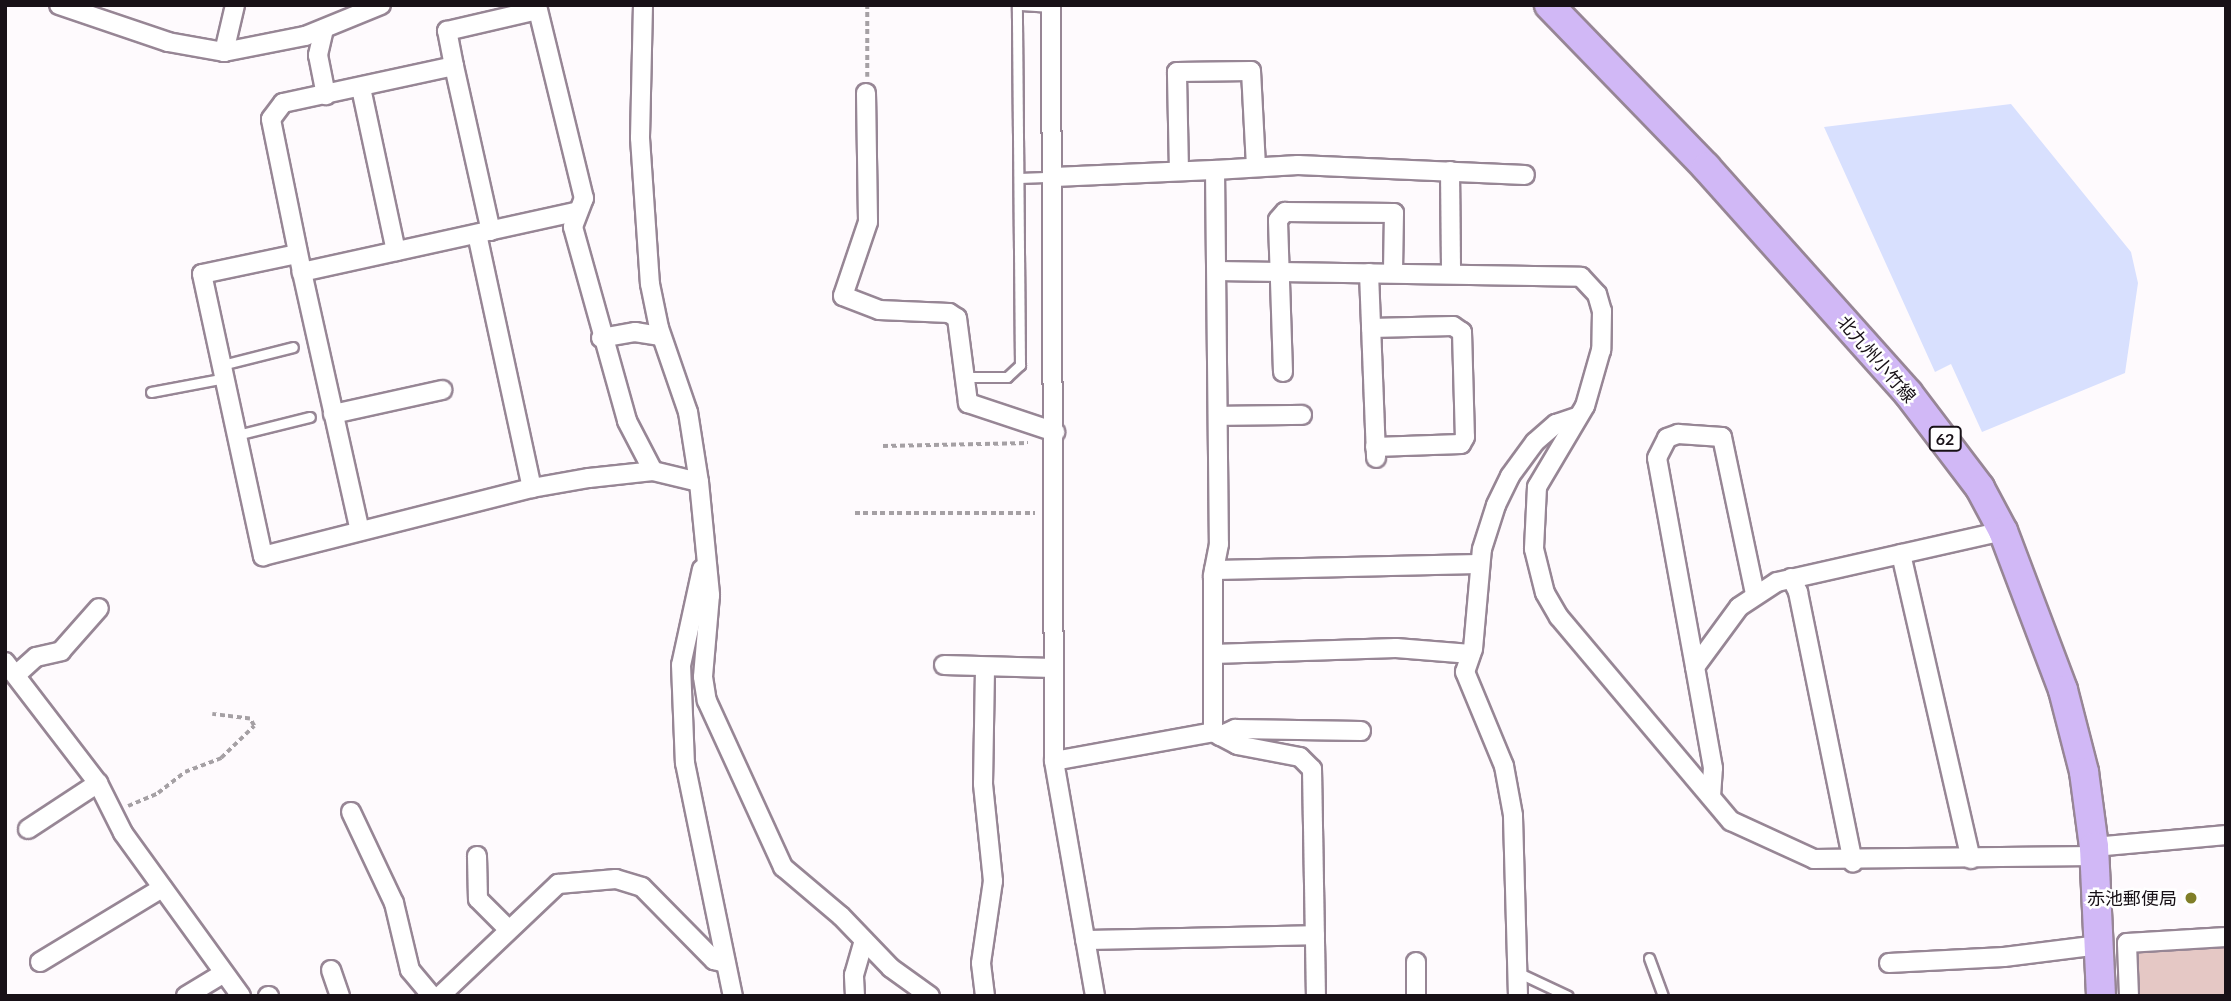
<!DOCTYPE html>
<html>
<head>
<meta charset="utf-8">
<style>
	body { margin:0 }
	#map { position:relative; width:2231px; height:1001px; overflow:hidden; background:#fefafd; font-family:Lato,"Noto Sans JP",sans-serif }
	div>[style] { position:absolute }
	[style*='--x'] { left:calc(var(--x)*1px); top:calc(var(--y)*1px); width:calc(var(--w)*1px); rotate:calc(var(--a)*1deg) }
	.green>* { inset:0; background:#e5c8c5 }
	.water>* { inset:0; background:#d8e0fe }
	.path>* { height:3.5px; margin-top:-1.75px; transform-origin:0; background:repeating-linear-gradient(90deg,#a5a0a4 0 5px,transparent 0 8.5px) }
	.roads { filter:drop-shadow(2px 0 #978695) drop-shadow(-2px 0 #978695) drop-shadow(0 2px #978695) drop-shadow(0 -2px #978695) }
	.lane>* { height:9px; margin:-4.5px; padding:0 4.5px; transform-origin:4.5px; border-radius:4.5px; background:#fff }
	.street>* { height:18px; margin:-9px; padding:0 9px; transform-origin:9px; border-radius:9px; background:#fff }
	.primary>* { height:28px; margin:-14px; padding:0 14px; transform-origin:14px; border-radius:14px; background:#d1b8f6 }
	.dots>* { width:19px; height:19px; translate:-50% -50%; box-sizing:border-box; border:4px solid #fff; border-radius:50% }
	span { translate:-50% -50%; white-space:nowrap; text-align:center; line-height:1.15; -webkit-text-stroke:5px #fff; paint-order:stroke }
	.shield-label span { padding:2px 5px; background:#fff; border:2px solid; border-radius:5px; -webkit-text-stroke-width:0 }
	.shield-label { font-size:16px; color:#181117; font-weight:700 }
	.street-label { font-size:18px; color:#181117 }
	.poi-label { font-size:18px; color:#181117 }
	.right { translate:-100% -50%; text-align:right }
	.frame { position:absolute; inset:0; border:7px solid #181117; pointer-events:none }
</style>
</head>
<body>
<div id="map">
	<div class="green">
		<div style="clip-path:polygon(2226px 943px,2226px 996px,2138px 996px,2136px 952px,2143px 944px)"></div>
	</div>
	<div class="water">
		<div style="clip-path:polygon(2011px 104px,2131px 252px,2138px 283px,2125px 373px,1982px 432px,1951px 364px,1935px 372px,1824px 127px)"></div>
	</div>
	<div class="path">
		<div style="--x:867;--y:77;--w:72;--a:-90"></div>
		<div style="--x:883;--y:446;--w:145;--a:-1.2"></div>
		<div style="--x:855;--y:513;--w:180;--a:0"></div>
		<div style="--x:128;--y:806;--w:33;--a:-23"></div>
		<div style="--x:158;--y:793;--w:34;--a:-38"></div>
		<div style="--x:185;--y:772;--w:39;--a:-21"></div>
		<div style="--x:221;--y:758;--w:46;--a:-44.1"></div>
		<div style="--x:254;--y:726;--w:8;--a:-120"></div>
		<div style="--x:250;--y:719;--w:38;--a:-173"></div>
	</div>
	<div class="roads">
		<div class="lane">
			<div style="--x:1021;--y:5;--w:30;--a:4"></div>
			<div style="--x:1019;--y:178;--w:33;--a:-2"></div>
			<div style="--x:222;--y:365;--w:73;--a:-14.2"></div>
			<div style="--x:965;--y:377;--w:42;--a:0"></div>
			<div style="--x:1007;--y:377;--w:18;--a:-43"></div>
			<div style="--x:1020;--y:365;--w:360;--a:-90.5"></div>
			<div style="--x:151;--y:392;--w:75;--a:-10.7"></div>
			<div style="--x:237;--y:435;--w:75;--a:-13.9"></div>
			<div style="--x:1649;--y:958;--w:40;--a:69.8"></div>
			<div style="--x:1517;--y:972;--w:56;--a:25.2"></div>
		</div>
		<div class="street">
			<div style="--x:59;--y:5;--w:115;--a:18.7"></div>
			<div style="--x:168;--y:42;--w:57;--a:10.1"></div>
			<div style="--x:224;--y:52;--w:83;--a:-11.2"></div>
			<div style="--x:305;--y:36;--w:82;--a:-22.2"></div>
			<div style="--x:643;--y:5;--w:133;--a:91.3"></div>
			<div style="--x:640;--y:138;--w:146;--a:86.1"></div>
			<div style="--x:650;--y:284;--w:45;--a:78.4"></div>
			<div style="--x:659;--y:328;--w:89;--a:71"></div>
			<div style="--x:688;--y:412;--w:71;--a:81.1"></div>
			<div style="--x:699;--y:482;--w:114;--a:84.4"></div>
			<div style="--x:710;--y:595;--w:82;--a:94.9"></div>
			<div style="--x:703;--y:677;--w:24;--a:81"></div>
			<div style="--x:707;--y:701;--w:183;--a:65.4"></div>
			<div style="--x:783;--y:867;--w:76;--a:40.2"></div>
			<div style="--x:841;--y:916;--w:72;--a:46.1"></div>
			<div style="--x:891;--y:968;--w:48;--a:35.7"></div>
			<div style="--x:1051;--y:5;--w:756;--a:89.77"></div>
			<div style="--x:1054;--y:761;--w:239;--a:80.1"></div>
			<div style="--x:324;--y:29;--w:27;--a:103"></div>
			<div style="--x:318;--y:55;--w:41;--a:78.7"></div>
			<div style="--x:224;--y:52;--w:48;--a:-76.8"></div>
			<div style="--x:454;--y:66;--w:169;--a:77.4"></div>
			<div style="--x:361;--y:88;--w:167;--a:77.9"></div>
			<div style="--x:866;--y:93;--w:129;--a:89.1"></div>
			<div style="--x:868;--y:222;--w:78;--a:108.7"></div>
			<div style="--x:843;--y:296;--w:39;--a:21"></div>
			<div style="--x:879;--y:310;--w:70;--a:2.5"></div>
			<div style="--x:949;--y:313;--w:9;--a:32"></div>
			<div style="--x:957;--y:318;--w:86;--a:82.6"></div>
			<div style="--x:968;--y:403;--w:92;--a:18.4"></div>
			<div style="--x:1215;--y:170;--w:83;--a:-3.4"></div>
			<div style="--x:1298;--y:165;--w:227;--a:2.5"></div>
			<div style="--x:1179;--y:171;--w:99;--a:-91.2"></div>
			<div style="--x:1177;--y:72;--w:74;--a:-0.8"></div>
			<div style="--x:1251;--y:71;--w:96;--a:87"></div>
			<div style="--x:1450;--y:171;--w:102;--a:89.4"></div>
			<div style="--x:1052;--y:177;--w:163;--a:-2.5"></div>
			<div style="--x:1215;--y:170;--w:374;--a:89.4"></div>
			<div style="--x:1219;--y:544;--w:33;--a:101"></div>
			<div style="--x:1213;--y:576;--w:156;--a:90"></div>
			<div style="--x:575;--y:212;--w:280;--a:167.6"></div>
			<div style="--x:302;--y:272;--w:156;--a:-101.5"></div>
			<div style="--x:271;--y:119;--w:20;--a:-53"></div>
			<div style="--x:283;--y:103;--w:175;--a:-12.2"></div>
			<div style="--x:454;--y:66;--w:36;--a:-101"></div>
			<div style="--x:447;--y:31;--w:93;--a:-13"></div>
			<div style="--x:538;--y:10;--w:194;--a:76.3"></div>
			<div style="--x:584;--y:198;--w:31;--a:111"></div>
			<div style="--x:573;--y:227;--w:201;--a:74.4"></div>
			<div style="--x:627;--y:421;--w:56;--a:62.5"></div>
			<div style="--x:477;--y:234;--w:260;--a:77.8"></div>
			<div style="--x:297;--y:254;--w:97;--a:168.1"></div>
			<div style="--x:202;--y:274;--w:289;--a:77.8"></div>
			<div style="--x:263;--y:556;--w:277;--a:-14.2"></div>
			<div style="--x:532;--y:488;--w:58;--a:-10"></div>
			<div style="--x:589;--y:478;--w:64;--a:-6.2"></div>
			<div style="--x:653;--y:471;--w:47;--a:13.4"></div>
			<div style="--x:1217;--y:271;--w:364;--a:0.9"></div>
			<div style="--x:1581;--y:277;--w:23;--a:47"></div>
			<div style="--x:1597;--y:294;--w:18;--a:74"></div>
			<div style="--x:1602;--y:311;--w:39;--a:91"></div>
			<div style="--x:1601;--y:350;--w:58;--a:105.9"></div>
			<div style="--x:1585;--y:406;--w:94;--a:120.7"></div>
			<div style="--x:1537;--y:487;--w:62;--a:92.8"></div>
			<div style="--x:1534;--y:549;--w:45;--a:76"></div>
			<div style="--x:1545;--y:593;--w:28;--a:60"></div>
			<div style="--x:1559;--y:617;--w:267;--a:49.9"></div>
			<div style="--x:1731;--y:821;--w:91;--a:24.6"></div>
			<div style="--x:1814;--y:859;--w:280;--a:-0.6"></div>
			<div style="--x:302;--y:272;--w:265;--a:77.4"></div>
			<div style="--x:1369;--y:273;--w:185;--a:87.8"></div>
			<div style="--x:1371;--y:328;--w:82;--a:-1.4"></div>
			<div style="--x:1453;--y:326;--w:11;--a:34"></div>
			<div style="--x:1462;--y:332;--w:105;--a:88.4"></div>
			<div style="--x:1465;--y:437;--w:8;--a:120"></div>
			<div style="--x:1461;--y:444;--w:86;--a:178"></div>
			<div style="--x:601;--y:338;--w:35;--a:-10"></div>
			<div style="--x:635;--y:332;--w:26;--a:9"></div>
			<div style="--x:1283;--y:372;--w:152;--a:-91.9"></div>
			<div style="--x:1278;--y:220;--w:11;--a:-49"></div>
			<div style="--x:1285;--y:212;--w:109;--a:0.5"></div>
			<div style="--x:1394;--y:213;--w:60;--a:91"></div>
			<div style="--x:333;--y:414;--w:112;--a:-12.4"></div>
			<div style="--x:1218;--y:416;--w:84;--a:-0.7"></div>
			<div style="--x:1901;--y:554;--w:313;--a:77.1"></div>
			<div style="--x:702;--y:569;--w:98;--a:102.3"></div>
			<div style="--x:681;--y:665;--w:98;--a:87.7"></div>
			<div style="--x:685;--y:763;--w:238;--a:78.4"></div>
			<div style="--x:1214;--y:570;--w:266;--a:-1.3"></div>
			<div style="--x:1791;--y:578;--w:16;--a:63"></div>
			<div style="--x:1798;--y:592;--w:276;--a:78.5"></div>
			<div style="--x:1213;--y:654;--w:183;--a:-1.9"></div>
			<div style="--x:1396;--y:648;--w:75;--a:4.6"></div>
			<div style="--x:5;--y:662;--w:153;--a:52.5"></div>
			<div style="--x:98;--y:783;--w:56;--a:63.4"></div>
			<div style="--x:123;--y:833;--w:201;--a:54.1"></div>
			<div style="--x:944;--y:665;--w:109;--a:1.6"></div>
			<div style="--x:1695;--y:667;--w:212;--a:-100.3"></div>
			<div style="--x:1657;--y:458;--w:22;--a:-63"></div>
			<div style="--x:1667;--y:438;--w:12;--a:-20"></div>
			<div style="--x:1678;--y:434;--w:44;--a:3.9"></div>
			<div style="--x:1722;--y:437;--w:160;--a:78.1"></div>
			<div style="--x:16;--y:675;--w:27;--a:-42"></div>
			<div style="--x:36;--y:657;--w:26;--a:-13"></div>
			<div style="--x:61;--y:651;--w:57;--a:-48.5"></div>
			<div style="--x:1220;--y:736;--w:17;--a:-25"></div>
			<div style="--x:1235;--y:729;--w:126;--a:0.9"></div>
			<div style="--x:1054;--y:761;--w:162;--a:-10.3"></div>
			<div style="--x:1213;--y:732;--w:27;--a:28"></div>
			<div style="--x:1237;--y:745;--w:64;--a:10.8"></div>
			<div style="--x:1300;--y:757;--w:17;--a:45"></div>
			<div style="--x:1312;--y:769;--w:227;--a:89"></div>
			<div style="--x:1711;--y:796;--w:28;--a:-86"></div>
			<div style="--x:1713;--y:768;--w:103;--a:-100.1"></div>
			<div style="--x:1695;--y:667;--w:74;--a:-53.7"></div>
			<div style="--x:1739;--y:607;--w:45;--a:-33.3"></div>
			<div style="--x:1777;--y:582;--w:232;--a:-12.7"></div>
			<div style="--x:351;--y:812;--w:101;--a:64.7"></div>
			<div style="--x:394;--y:903;--w:69;--a:76.6"></div>
			<div style="--x:410;--y:970;--w:34;--a:50"></div>
			<div style="--x:28;--y:829;--w:84;--a:-33.3"></div>
			<div style="--x:2094;--y:847;--w:133;--a:-5.2"></div>
			<div style="--x:477;--y:856;--w:43;--a:88.7"></div>
			<div style="--x:478;--y:899;--w:42;--a:45"></div>
			<div style="--x:1085;--y:940;--w:230;--a:-1.2"></div>
			<div style="--x:40;--y:962;--w:143;--a:-31.2"></div>
			<div style="--x:1416;--y:962;--w:34;--a:90"></div>
			<div style="--x:1889;--y:963;--w:115;--a:-3"></div>
			<div style="--x:2004;--y:957;--w:96;--a:-7.2"></div>
			<div style="--x:331;--y:970;--w:28;--a:71"></div>
			<div style="--x:186;--y:996;--w:44;--a:-31.2"></div>
			<div style="--x:268;--y:996;--w:1;--a:0"></div>
			<div style="--x:440;--y:996;--w:163;--a:-43.5"></div>
			<div style="--x:558;--y:884;--w:58;--a:-4.9"></div>
			<div style="--x:616;--y:879;--w:27;--a:17"></div>
			<div style="--x:642;--y:887;--w:103;--a:45.4"></div>
			<div style="--x:714;--y:960;--w:12;--a:14"></div>
			<div style="--x:855;--y:996;--w:21;--a:-93"></div>
			<div style="--x:854;--y:975;--w:36;--a:-74"></div>
			<div style="--x:985;--y:996;--w:33;--a:-97"></div>
			<div style="--x:981;--y:963;--w:83;--a:-81.7"></div>
			<div style="--x:993;--y:881;--w:98;--a:-95.9"></div>
			<div style="--x:983;--y:784;--w:117;--a:-89"></div>
			<div style="--x:1518;--y:996;--w:181;--a:-91.6"></div>
			<div style="--x:1513;--y:815;--w:50;--a:-100.4"></div>
			<div style="--x:1504;--y:766;--w:102;--a:-112.5"></div>
			<div style="--x:1465;--y:672;--w:24;--a:-71"></div>
			<div style="--x:1473;--y:649;--w:100;--a:-84.9"></div>
			<div style="--x:1482;--y:549;--w:46;--a:-72.3"></div>
			<div style="--x:1496;--y:505;--w:32;--a:-64"></div>
			<div style="--x:1510;--y:476;--w:42;--a:-53.7"></div>
			<div style="--x:1535;--y:442;--w:28;--a:-41"></div>
			<div style="--x:1556;--y:424;--w:21;--a:-19"></div>
			<div style="--x:2129;--y:996;--w:53;--a:-92.2"></div>
			<div style="--x:2127;--y:943;--w:99;--a:-3.5"></div>
		</div>
		<div class="primary">
			<div style="--x:1549;--y:5;--w:226;--a:45.9"></div>
			<div style="--x:1706;--y:167;--w:303;--a:48.2"></div>
			<div style="--x:1908;--y:393;--w:119;--a:52.8"></div>
			<div style="--x:1980;--y:488;--w:49;--a:61.9"></div>
			<div style="--x:2003;--y:531;--w:170;--a:69.3"></div>
			<div style="--x:2063;--y:690;--w:85;--a:75.6"></div>
			<div style="--x:2084;--y:772;--w:76;--a:82.4"></div>
			<div style="--x:2094;--y:847;--w:149;--a:87.3"></div>
		</div>
	</div>
	<div class="dots">
		<div style="left:2191px;top:898px;background:#807f28"></div>
	</div>
	<div class="shield-label">
		<span style="left:1945px;top:439px">62</span>
	</div>
	<div class="street-label">
		<span style="left:1877px;top:359px;rotate:49deg">北九州小竹線</span>
	</div>
	<div class="poi-label">
		<span class="right" style="left:2177px;top:898px">赤池郵便局</span>
	</div>
	<div class="frame"></div>
</div>
</body>
</html>
